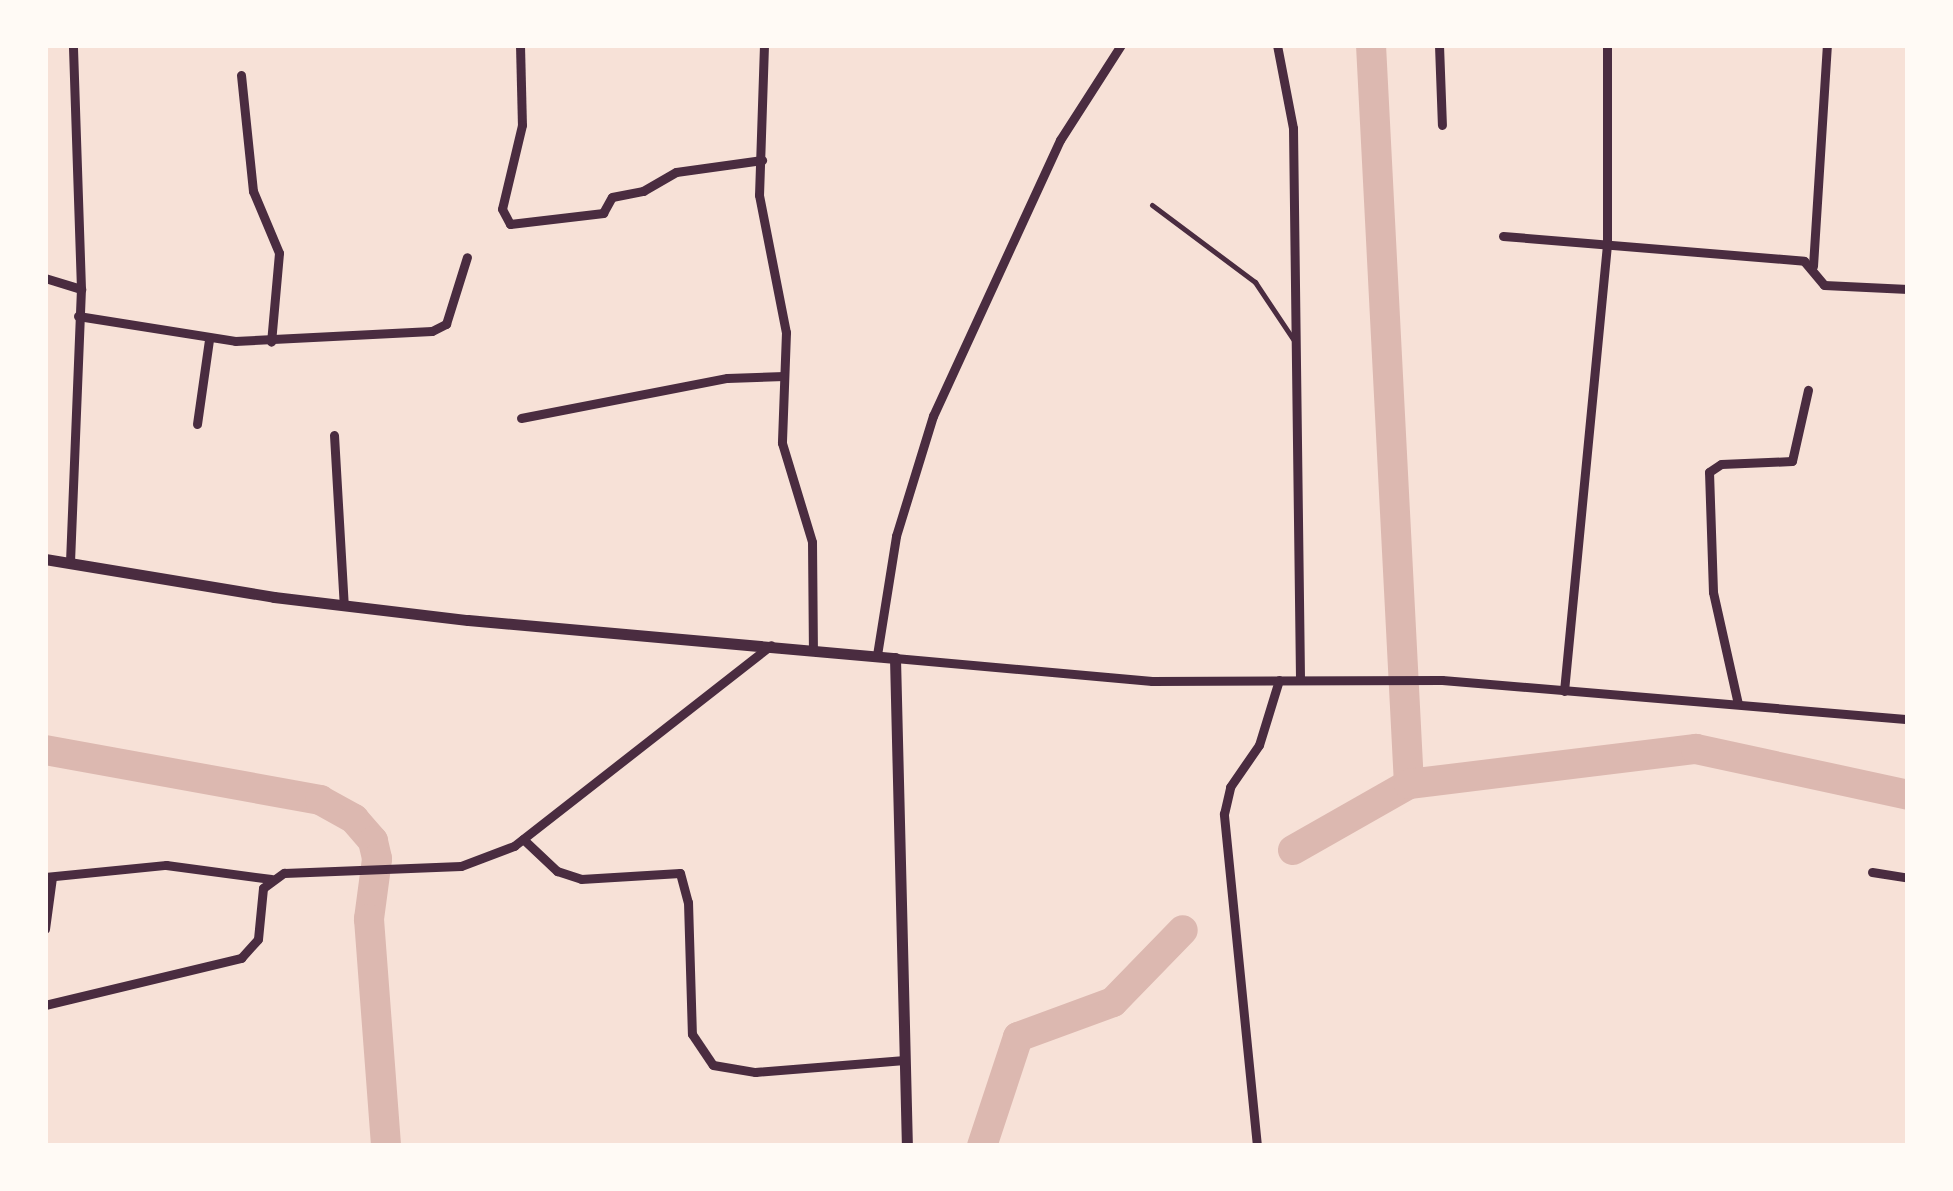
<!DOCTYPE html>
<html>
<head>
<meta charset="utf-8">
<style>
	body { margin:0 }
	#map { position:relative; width:1953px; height:1191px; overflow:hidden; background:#f7e1d7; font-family:"Noto Serif",serif }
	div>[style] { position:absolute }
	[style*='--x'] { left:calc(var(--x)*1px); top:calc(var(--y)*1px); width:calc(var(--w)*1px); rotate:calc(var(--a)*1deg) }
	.river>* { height:30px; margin:-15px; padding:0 15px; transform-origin:15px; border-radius:15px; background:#dcb8b0 }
	.service>* { height:5px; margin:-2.5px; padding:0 2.5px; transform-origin:2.5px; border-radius:2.5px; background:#4a2c40 }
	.minor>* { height:9px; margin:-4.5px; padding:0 4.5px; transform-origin:4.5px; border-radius:4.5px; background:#4a2c40 }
	.tertiary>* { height:11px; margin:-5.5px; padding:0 5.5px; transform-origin:5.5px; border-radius:5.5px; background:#4a2c40 }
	span { translate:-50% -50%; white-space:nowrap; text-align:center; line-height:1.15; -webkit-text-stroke:10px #fffaf5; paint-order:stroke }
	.frame { position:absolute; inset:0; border:48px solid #fffaf5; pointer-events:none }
</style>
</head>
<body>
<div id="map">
	<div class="river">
		<div style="--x:1371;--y:45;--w:740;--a:87.06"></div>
		<div style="--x:45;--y:750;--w:280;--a:10.3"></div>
		<div style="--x:320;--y:800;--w:39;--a:29"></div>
		<div style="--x:354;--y:819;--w:29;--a:49"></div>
		<div style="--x:373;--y:841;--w:18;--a:77"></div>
		<div style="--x:377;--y:859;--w:61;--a:97.6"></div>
		<div style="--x:369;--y:919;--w:228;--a:85.7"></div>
		<div style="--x:1293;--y:850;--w:133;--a:-29.6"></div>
		<div style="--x:1409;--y:784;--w:289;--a:-7"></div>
		<div style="--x:1696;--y:749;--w:217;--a:12.2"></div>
		<div style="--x:982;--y:1146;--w:115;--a:-71.7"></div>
		<div style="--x:1018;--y:1037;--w:101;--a:-20.2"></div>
		<div style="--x:1113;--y:1002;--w:100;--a:-45.8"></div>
	</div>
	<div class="service">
		<div style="--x:1152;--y:205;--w:129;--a:36.8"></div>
		<div style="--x:1255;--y:282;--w:69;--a:56.3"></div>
	</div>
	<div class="minor">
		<div style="--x:520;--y:45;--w:80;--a:88.6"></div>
		<div style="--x:522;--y:125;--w:86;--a:103.4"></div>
		<div style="--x:502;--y:209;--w:17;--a:62"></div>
		<div style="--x:510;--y:224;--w:94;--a:-6.7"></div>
		<div style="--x:603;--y:213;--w:18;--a:-61"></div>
		<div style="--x:612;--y:197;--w:32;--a:-11"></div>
		<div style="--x:643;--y:191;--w:38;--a:-30"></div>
		<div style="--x:676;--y:172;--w:87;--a:-7.9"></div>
		<div style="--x:764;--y:45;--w:150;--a:91.9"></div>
		<div style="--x:759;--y:195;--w:140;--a:78.9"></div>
		<div style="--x:786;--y:332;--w:111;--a:92.1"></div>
		<div style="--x:782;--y:443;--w:103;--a:73.1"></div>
		<div style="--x:812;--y:542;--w:106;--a:89.5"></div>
		<div style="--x:1277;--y:45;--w:85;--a:79.1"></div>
		<div style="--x:1293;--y:128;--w:552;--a:89.27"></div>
		<div style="--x:1439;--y:45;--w:80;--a:87.9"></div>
		<div style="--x:241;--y:75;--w:117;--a:84.1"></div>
		<div style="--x:253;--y:191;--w:67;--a:67.2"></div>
		<div style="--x:279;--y:253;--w:89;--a:95.1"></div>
		<div style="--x:1503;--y:236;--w:302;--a:4.7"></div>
		<div style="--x:1804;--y:261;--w:31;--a:50"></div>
		<div style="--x:1824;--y:285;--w:84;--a:2.7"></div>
		<div style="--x:1813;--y:266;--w:221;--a:-86.4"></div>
		<div style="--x:45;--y:278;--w:38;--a:17"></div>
		<div style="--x:78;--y:316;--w:159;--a:9"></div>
		<div style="--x:235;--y:341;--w:197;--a:-2.9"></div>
		<div style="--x:432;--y:331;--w:16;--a:-27"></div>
		<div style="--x:446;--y:324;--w:70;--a:-72.6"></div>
		<div style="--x:521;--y:418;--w:210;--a:-11"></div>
		<div style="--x:727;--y:378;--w:57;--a:-2"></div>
		<div style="--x:197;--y:424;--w:85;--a:-81.9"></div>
		<div style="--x:334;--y:435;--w:171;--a:86.7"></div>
		<div style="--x:70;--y:562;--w:273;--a:-87.7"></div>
		<div style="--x:81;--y:289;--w:244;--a:-91.9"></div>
		<div style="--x:877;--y:655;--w:121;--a:-80.9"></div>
		<div style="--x:896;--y:536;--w:126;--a:-72.9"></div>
		<div style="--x:933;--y:416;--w:304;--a:-65.3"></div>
		<div style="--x:1060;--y:140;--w:113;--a:-57.3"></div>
		<div style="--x:895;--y:658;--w:258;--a:5.1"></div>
		<div style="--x:1152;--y:681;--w:290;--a:-0.2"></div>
		<div style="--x:1442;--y:680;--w:468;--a:4.8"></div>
		<div style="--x:1564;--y:691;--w:447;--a:-84.5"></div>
		<div style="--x:1607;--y:246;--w:201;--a:-90"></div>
		<div style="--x:1738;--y:704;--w:115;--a:-102.6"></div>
		<div style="--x:1713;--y:592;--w:120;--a:-91.9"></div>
		<div style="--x:1709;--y:472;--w:14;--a:-34"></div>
		<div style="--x:1721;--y:464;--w:71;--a:-2.4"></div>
		<div style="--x:1792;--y:461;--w:73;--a:-77.3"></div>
		<div style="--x:523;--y:839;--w:47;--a:43.3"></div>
		<div style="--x:557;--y:871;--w:25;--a:18"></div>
		<div style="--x:581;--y:879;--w:99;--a:-3.5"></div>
		<div style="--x:680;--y:873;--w:30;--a:75"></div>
		<div style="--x:688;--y:902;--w:132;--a:88.3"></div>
		<div style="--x:692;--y:1034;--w:37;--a:56"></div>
		<div style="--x:713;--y:1065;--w:43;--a:9.5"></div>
		<div style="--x:755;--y:1072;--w:150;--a:-4.6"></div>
		<div style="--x:1872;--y:872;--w:36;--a:9"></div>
		<div style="--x:45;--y:877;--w:122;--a:-5.7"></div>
		<div style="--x:166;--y:865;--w:106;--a:7.6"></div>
		<div style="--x:45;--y:929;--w:52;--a:-82.3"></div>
		<div style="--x:45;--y:1005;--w:202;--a:-13.5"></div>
		<div style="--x:241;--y:958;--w:25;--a:-48"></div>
		<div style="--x:258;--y:939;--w:51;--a:-84.4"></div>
		<div style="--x:263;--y:888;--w:26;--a:-36"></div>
		<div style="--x:284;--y:873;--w:177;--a:-2.3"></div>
		<div style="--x:461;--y:866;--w:57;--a:-20.7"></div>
		<div style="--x:514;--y:846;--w:326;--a:-38"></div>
		<div style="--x:1257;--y:1146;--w:334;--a:-95.7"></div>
		<div style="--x:1224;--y:814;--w:28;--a:-77"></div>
		<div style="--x:1230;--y:787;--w:51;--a:-55.4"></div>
		<div style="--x:1259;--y:745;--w:68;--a:-72.9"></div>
	</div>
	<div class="tertiary">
		<div style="--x:45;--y:559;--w:232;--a:9.4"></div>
		<div style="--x:274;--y:597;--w:195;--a:6.8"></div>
		<div style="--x:468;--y:620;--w:429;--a:5.1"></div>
		<div style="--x:895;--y:658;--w:488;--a:88.6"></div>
	</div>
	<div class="frame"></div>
</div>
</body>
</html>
